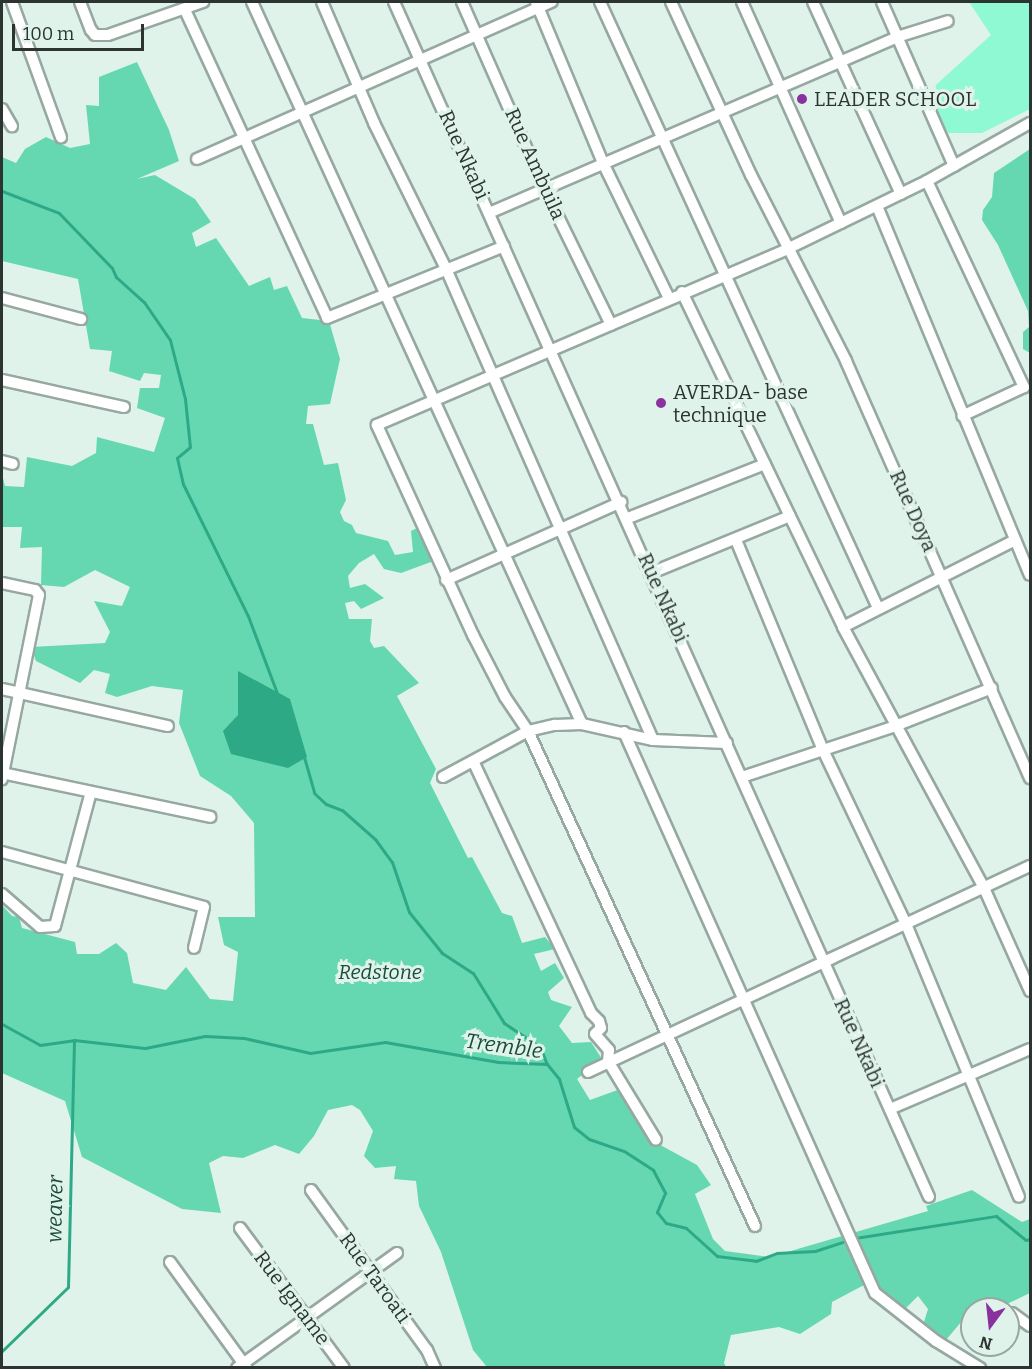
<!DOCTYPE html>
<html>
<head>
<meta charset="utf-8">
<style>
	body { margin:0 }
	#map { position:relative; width:1032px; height:1369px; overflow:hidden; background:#dff3eb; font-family:Bitter,serif }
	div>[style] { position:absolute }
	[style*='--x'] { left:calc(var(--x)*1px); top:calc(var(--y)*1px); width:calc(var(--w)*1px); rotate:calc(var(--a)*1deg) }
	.green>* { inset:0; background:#8ef9d3 }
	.forest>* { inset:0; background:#65d8b2 }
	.water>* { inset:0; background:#2ea986 }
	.stream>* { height:3px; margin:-1.5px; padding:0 1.5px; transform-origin:1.5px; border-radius:1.5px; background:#2ea986 }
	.roads { filter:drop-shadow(2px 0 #96a8a1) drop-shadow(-2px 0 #96a8a1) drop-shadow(0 2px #96a8a1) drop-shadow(0 -2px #96a8a1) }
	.minor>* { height:10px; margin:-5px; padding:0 5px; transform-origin:5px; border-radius:5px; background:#fff }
	.dots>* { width:16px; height:16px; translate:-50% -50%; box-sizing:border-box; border:3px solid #dff3eb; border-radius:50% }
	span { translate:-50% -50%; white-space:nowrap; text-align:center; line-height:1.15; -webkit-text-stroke:6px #dff3eb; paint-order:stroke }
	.poi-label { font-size:20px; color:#2c3431 }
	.left { translate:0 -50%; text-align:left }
	.street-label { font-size:20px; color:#2c3431 }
	.park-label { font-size:20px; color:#1a4b3b; font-style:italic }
	.water-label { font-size:21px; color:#1a4b3b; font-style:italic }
	.frame { position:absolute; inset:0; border:3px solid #2c3431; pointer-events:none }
	.north { position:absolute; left:960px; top:1297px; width:60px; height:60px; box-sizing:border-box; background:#dff3eb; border:2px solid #97a7a1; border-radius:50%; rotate:195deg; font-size:16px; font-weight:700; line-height:24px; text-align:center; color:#2c3431 }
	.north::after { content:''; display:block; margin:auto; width:21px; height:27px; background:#89329f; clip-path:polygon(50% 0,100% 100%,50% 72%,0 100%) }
	.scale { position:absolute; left:12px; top:24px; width:132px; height:27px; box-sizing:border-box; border:3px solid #2c3431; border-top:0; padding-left:8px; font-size:18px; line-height:21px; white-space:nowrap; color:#2c3431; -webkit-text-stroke:4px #dff3eb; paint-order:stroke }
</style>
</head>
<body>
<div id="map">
	<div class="green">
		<div style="clip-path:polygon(969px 2px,1030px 2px,1030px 109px,982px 133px,948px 133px,926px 94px,991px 35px)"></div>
	</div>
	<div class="forest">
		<div style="clip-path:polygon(137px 62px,169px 130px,179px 161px,137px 179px,155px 175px,195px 199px,211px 222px,192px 233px,196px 247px,216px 238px,249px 286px,270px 277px,274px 290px,287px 286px,302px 318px,329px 321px,340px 359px,330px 404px,308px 406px,306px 424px,313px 424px,324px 465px,338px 463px,346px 500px,340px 512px,344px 521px,352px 525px,356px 533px,388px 541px,395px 555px,413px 552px,411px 531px,421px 526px,432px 552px,431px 562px,401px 573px,384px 569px,374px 554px,359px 563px,348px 576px,350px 588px,365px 584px,384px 598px,361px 609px,354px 601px,345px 603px,349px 619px,372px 619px,370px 641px,374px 648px,384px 646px,419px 683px,397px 696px,436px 769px,430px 783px,468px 858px,472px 857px,502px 913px,512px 916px,522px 943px,545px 937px,555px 949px,534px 954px,541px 971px,555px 963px,564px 978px,548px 992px,551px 1000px,572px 1007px,559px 1026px,572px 1043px,591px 1042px,602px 1059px,577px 1079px,590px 1100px,623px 1088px,653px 1141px,697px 1165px,711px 1185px,695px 1194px,713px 1239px,725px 1251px,770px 1257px,928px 1211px,926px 1206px,972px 1190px,1022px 1222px,1030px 1219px,1030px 1293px,1005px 1305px,972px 1309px,946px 1340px,923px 1325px,928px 1309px,918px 1296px,901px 1313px,864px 1285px,832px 1302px,831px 1314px,800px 1334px,779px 1327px,731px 1335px,724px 1363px,726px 1367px,487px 1367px,473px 1350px,441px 1252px,419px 1206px,416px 1181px,394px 1179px,396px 1166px,375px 1168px,364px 1156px,373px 1131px,360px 1110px,352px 1105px,328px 1110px,314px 1136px,299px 1154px,275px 1145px,243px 1158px,223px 1156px,209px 1163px,221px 1213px,182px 1209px,82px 1157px,65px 1101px,2px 1073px,2px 891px,10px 891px,12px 902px,2px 905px,12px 916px,19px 917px,22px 928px,75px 942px,77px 954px,99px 954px,116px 943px,127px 953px,133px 983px,166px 990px,186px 967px,210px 999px,233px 1001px,238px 952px,224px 945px,218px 917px,255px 917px,254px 823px,231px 796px,200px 776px,179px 723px,183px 690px,152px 686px,117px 697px,105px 693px,110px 674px,94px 670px,80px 683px,36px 661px,31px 647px,105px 643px,110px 632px,94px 601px,122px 606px,130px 587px,95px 570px,64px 587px,41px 585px,42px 547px,20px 548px,22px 527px,2px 527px,2px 474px,5px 486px,24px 487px,27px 457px,72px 466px,96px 453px,97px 437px,154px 452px,165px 418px,137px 408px,140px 388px,159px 388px,161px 375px,144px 373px,140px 381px,109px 371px,112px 351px,90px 349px,78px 279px,2px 261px,2px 157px,16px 163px,25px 149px,46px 137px,70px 148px,90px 144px,86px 105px,99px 106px,99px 77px)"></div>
		<div style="clip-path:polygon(1030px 149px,1030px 353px,1023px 349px,1023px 332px,1029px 327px,1028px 311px,998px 245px,982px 220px,983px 210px,992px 197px,994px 173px)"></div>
	</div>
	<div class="water">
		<div style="clip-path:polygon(238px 671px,290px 699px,307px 757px,288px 768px,231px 754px,223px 731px,238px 715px)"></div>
	</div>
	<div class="stream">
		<div style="--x:2;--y:191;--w:61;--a:21.1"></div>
		<div style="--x:59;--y:213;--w:76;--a:46.1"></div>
		<div style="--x:112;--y:268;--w:10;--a:66"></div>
		<div style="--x:116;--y:277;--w:38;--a:42"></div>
		<div style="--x:144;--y:302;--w:46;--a:55.6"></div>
		<div style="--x:170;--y:340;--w:61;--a:75.7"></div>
		<div style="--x:185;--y:399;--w:48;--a:84.1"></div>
		<div style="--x:190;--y:447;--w:17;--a:140"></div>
		<div style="--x:177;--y:458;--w:27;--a:77"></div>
		<div style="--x:183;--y:484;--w:147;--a:63.8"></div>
		<div style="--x:248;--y:616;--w:85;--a:69.4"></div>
		<div style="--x:304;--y:757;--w:37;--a:74"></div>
		<div style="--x:314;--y:793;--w:16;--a:43"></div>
		<div style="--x:326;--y:804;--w:17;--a:21"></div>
		<div style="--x:342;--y:810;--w:44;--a:41.3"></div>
		<div style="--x:375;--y:839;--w:29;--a:54"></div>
		<div style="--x:392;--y:862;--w:53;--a:71.2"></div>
		<div style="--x:409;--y:912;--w:53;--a:51.2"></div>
		<div style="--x:442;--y:953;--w:37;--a:33"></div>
		<div style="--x:473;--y:973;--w:59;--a:58.2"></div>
		<div style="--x:504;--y:1023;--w:43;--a:33.7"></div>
		<div style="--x:540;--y:1047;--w:18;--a:68"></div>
		<div style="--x:2;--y:1024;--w:43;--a:28.9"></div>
		<div style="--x:40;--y:1045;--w:34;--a:-8"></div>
		<div style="--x:74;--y:1040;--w:71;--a:6.4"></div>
		<div style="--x:145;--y:1048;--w:61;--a:-11.3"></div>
		<div style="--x:205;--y:1036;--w:39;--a:3"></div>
		<div style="--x:244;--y:1038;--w:68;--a:12.8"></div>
		<div style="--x:310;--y:1053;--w:76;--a:-8.3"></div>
		<div style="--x:385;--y:1042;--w:115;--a:10"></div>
		<div style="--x:498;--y:1062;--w:49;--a:2.3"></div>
		<div style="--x:547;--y:1064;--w:19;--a:51"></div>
		<div style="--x:559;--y:1079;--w:50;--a:72.6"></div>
		<div style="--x:574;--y:1127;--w:19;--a:39"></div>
		<div style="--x:589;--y:1139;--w:37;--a:19"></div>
		<div style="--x:624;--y:1151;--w:35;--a:33"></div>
		<div style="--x:653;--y:1170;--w:26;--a:62"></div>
		<div style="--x:665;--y:1193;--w:21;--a:113"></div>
		<div style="--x:657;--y:1212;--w:14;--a:51"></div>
		<div style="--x:666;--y:1223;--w:21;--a:14"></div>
		<div style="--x:686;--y:1228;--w:42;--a:42.1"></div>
		<div style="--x:717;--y:1256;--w:39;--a:7"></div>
		<div style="--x:756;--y:1261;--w:22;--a:-21"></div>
		<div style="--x:777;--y:1253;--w:38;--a:-3"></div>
		<div style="--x:815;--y:1251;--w:35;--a:-18"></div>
		<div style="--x:855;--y:1238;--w:143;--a:-8.9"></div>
		<div style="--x:996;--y:1216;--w:38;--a:39"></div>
		<div style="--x:1026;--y:1240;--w:4;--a:-14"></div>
		<div style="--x:2;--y:1351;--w:92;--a:-44.1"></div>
		<div style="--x:68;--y:1287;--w:247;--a:-88.6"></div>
	</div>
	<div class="roads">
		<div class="minor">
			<div style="--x:12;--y:2;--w:144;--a:70.1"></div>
			<div style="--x:80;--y:2;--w:30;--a:69"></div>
			<div style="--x:91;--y:30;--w:6;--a:51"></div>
			<div style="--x:95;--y:35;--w:13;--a:0"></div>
			<div style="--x:108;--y:35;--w:101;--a:-19.2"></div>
			<div style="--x:252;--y:2;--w:794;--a:65.44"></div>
			<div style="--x:322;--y:2;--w:132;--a:66.7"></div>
			<div style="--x:374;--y:123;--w:165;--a:63.7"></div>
			<div style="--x:447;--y:271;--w:512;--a:66.29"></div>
			<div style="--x:394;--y:2;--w:1309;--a:65.88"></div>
			<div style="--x:462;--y:2;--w:206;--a:66.2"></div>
			<div style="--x:545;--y:190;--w:150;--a:63.9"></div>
			<div style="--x:536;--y:2;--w:177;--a:67.4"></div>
			<div style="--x:604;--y:165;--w:148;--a:64"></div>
			<div style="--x:600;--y:2;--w:667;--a:65.36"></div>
			<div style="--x:671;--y:2;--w:191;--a:65.2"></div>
			<div style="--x:751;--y:175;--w:209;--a:62.9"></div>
			<div style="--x:846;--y:361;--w:456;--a:66.2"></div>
			<div style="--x:742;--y:2;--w:242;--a:65.9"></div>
			<div style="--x:813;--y:2;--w:211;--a:65.4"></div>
			<div style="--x:882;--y:2;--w:179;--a:66.3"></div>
			<div style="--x:185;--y:10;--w:339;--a:65.2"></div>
			<div style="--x:327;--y:318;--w:191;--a:-22.1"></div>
			<div style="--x:2;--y:109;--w:20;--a:60"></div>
			<div style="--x:197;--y:159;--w:388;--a:-23.9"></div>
			<div style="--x:927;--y:181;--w:228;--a:64.8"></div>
			<div style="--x:1024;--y:387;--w:68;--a:154.9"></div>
			<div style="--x:877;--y:206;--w:399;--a:67.5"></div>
			<div style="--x:489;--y:213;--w:444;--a:-23.3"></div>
			<div style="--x:897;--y:37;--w:53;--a:-17.4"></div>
			<div style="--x:682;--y:292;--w:372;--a:64.3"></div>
			<div style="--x:843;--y:627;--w:297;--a:61.6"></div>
			<div style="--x:984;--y:888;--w:113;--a:65.9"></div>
			<div style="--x:2;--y:298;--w:82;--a:14.9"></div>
			<div style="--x:2;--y:380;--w:125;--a:12.5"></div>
			<div style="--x:2;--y:461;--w:11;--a:15"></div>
			<div style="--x:628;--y:518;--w:147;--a:-21.5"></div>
			<div style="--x:736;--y:540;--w:227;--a:67.5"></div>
			<div style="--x:823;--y:750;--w:193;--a:64.5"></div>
			<div style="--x:906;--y:924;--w:295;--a:67.5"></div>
			<div style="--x:651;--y:573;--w:150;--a:-22.3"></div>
			<div style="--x:446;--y:580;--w:192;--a:-24"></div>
			<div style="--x:2;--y:583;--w:34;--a:12"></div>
			<div style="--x:35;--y:590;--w:6;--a:51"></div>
			<div style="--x:39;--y:595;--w:188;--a:101.4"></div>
			<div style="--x:843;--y:627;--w:193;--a:-26.8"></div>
			<div style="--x:2;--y:689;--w:170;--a:12.6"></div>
			<div style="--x:624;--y:732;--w:615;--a:65.9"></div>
			<div style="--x:875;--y:1293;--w:78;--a:38.2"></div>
			<div style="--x:936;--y:1341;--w:52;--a:31.5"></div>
			<div style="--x:474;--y:763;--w:276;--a:64.9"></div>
			<div style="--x:591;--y:1013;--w:11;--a:45"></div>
			<div style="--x:599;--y:1021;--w:7;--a:74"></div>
			<div style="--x:601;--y:1028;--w:8;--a:135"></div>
			<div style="--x:595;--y:1034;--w:21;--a:49"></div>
			<div style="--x:609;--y:1050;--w:11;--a:95"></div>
			<div style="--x:608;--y:1061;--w:92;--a:58.7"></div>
			<div style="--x:2;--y:773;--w:213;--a:11.9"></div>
			<div style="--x:443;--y:777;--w:97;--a:-28.4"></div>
			<div style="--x:528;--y:731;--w:28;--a:-13"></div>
			<div style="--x:555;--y:725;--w:27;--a:-2"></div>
			<div style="--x:582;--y:724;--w:73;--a:12.7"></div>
			<div style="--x:653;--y:740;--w:74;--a:2.3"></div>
			<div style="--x:742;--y:777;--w:161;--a:-18.4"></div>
			<div style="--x:895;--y:726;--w:104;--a:-21.4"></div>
			<div style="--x:2;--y:852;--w:209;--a:15.2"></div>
			<div style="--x:204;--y:907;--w:42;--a:103.7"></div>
			<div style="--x:2;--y:894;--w:50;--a:41"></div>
			<div style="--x:40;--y:927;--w:15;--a:-4"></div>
			<div style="--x:55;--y:926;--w:139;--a:-75"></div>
			<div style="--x:588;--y:1072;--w:488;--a:-25"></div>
			<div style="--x:890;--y:1109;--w:152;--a:-23.2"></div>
			<div style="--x:311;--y:1190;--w:198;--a:54.1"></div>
			<div style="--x:427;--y:1350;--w:20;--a:66"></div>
			<div style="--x:755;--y:1226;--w:545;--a:-114.64"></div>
			<div style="--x:528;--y:731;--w:41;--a:-124.1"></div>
			<div style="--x:505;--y:697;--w:70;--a:-117.3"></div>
			<div style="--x:473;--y:635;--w:231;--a:-114.6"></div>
			<div style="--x:377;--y:425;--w:448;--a:-23.2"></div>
			<div style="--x:789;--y:248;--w:153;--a:-25.9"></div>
			<div style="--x:927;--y:181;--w:118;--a:-29.4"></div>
			<div style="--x:240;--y:1228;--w:174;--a:53.4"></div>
			<div style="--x:170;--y:1262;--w:130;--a:54.1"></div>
			<div style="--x:1012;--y:1313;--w:22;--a:36"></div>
			<div style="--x:237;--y:1368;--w:197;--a:-35.7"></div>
		</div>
	</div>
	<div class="dots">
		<div style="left:802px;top:99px;background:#89329f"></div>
		<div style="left:661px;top:403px;background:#89329f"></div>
	</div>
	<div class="poi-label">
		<span class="left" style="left:814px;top:99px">LEADER SCHOOL</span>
		<span class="left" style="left:673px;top:404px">AVERDA- base<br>technique</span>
	</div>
	<div class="street-label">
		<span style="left:464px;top:155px;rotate:66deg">Rue Nkabi</span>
		<span style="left:535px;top:164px;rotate:66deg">Rue Ambuila</span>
		<span style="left:913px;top:511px;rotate:66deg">Rue Doya</span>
		<span style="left:663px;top:598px;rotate:66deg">Rue Nkabi</span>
		<span style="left:859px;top:1043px;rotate:66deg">Rue Nkabi</span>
		<span style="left:375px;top:1278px;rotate:54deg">Rue Taroati</span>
		<span style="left:292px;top:1298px;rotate:53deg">Rue Igname</span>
	</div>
	<div class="park-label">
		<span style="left:380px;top:972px">Redstone</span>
	</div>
	<div class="water-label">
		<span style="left:504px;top:1046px;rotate:8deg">Tremble</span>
		<span style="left:55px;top:1209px;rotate:-89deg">weaver</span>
	</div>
	<div class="frame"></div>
	<div class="north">N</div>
	<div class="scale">100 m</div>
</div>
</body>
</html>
